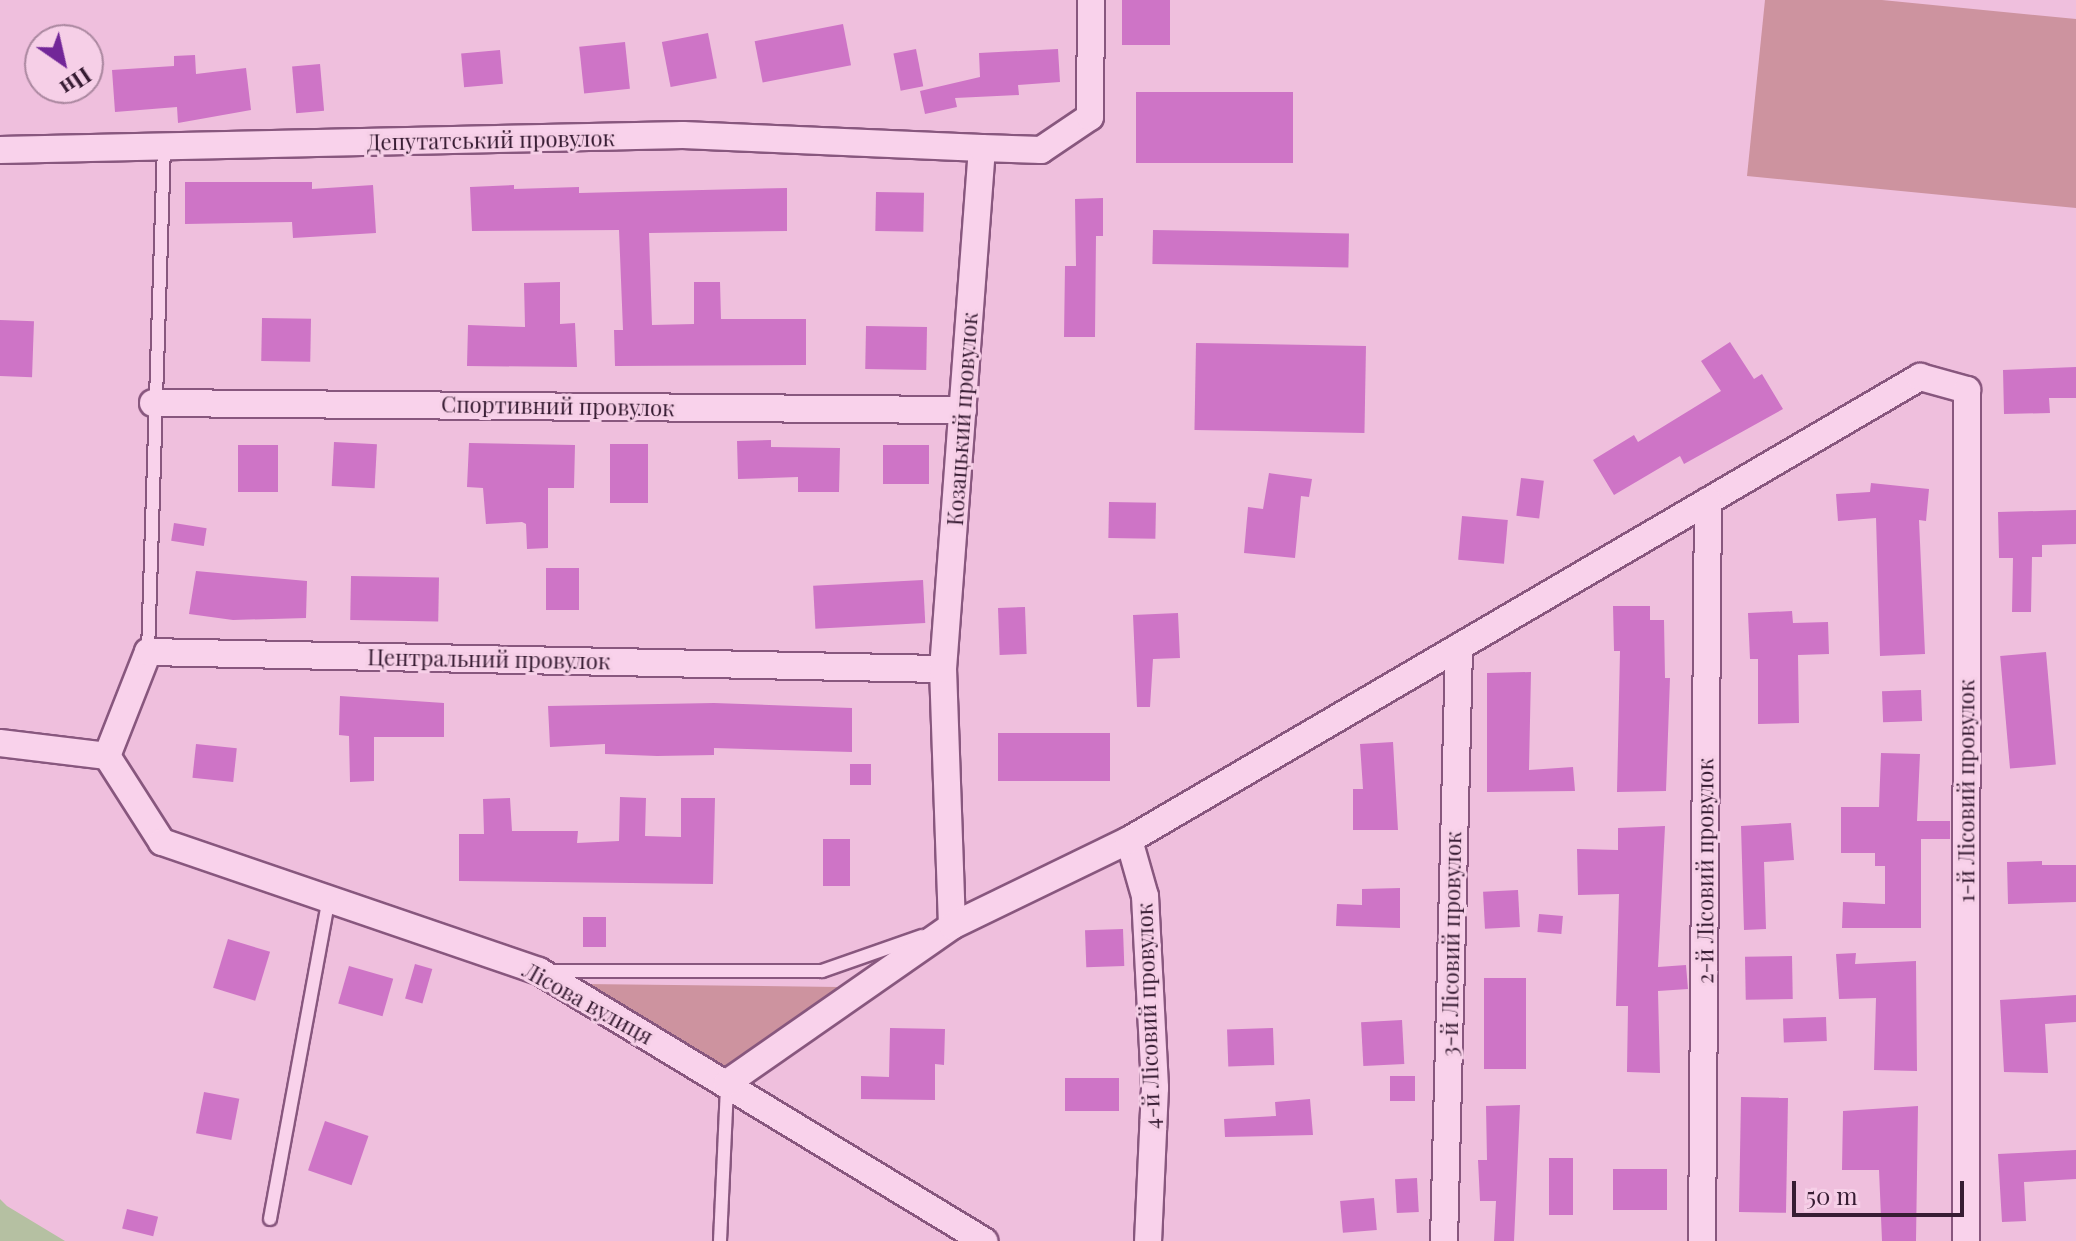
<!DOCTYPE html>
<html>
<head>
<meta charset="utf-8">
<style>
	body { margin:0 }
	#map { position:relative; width:2076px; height:1241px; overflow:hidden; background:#efbfdd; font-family:"Playfair Display",serif }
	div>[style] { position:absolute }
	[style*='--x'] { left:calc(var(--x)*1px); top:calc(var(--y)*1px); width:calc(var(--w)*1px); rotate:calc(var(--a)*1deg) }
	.green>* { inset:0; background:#cd939f }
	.water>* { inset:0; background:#b5c0a2 }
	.building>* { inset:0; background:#ce74c6; transform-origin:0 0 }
	.roads { filter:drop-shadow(2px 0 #88577e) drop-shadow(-2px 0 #88577e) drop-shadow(0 2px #88577e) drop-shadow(0 -2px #88577e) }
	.lane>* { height:12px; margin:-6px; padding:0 6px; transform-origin:6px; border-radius:6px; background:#f9d2eb }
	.street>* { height:26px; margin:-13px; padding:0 13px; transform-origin:13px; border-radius:13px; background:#f9d2eb }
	span { translate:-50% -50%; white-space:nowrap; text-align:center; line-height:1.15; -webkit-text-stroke:6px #f6cfe7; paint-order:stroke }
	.street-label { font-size:22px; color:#371c33 }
	.north { position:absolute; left:24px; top:24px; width:80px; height:80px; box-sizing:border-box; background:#f6cfe7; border:2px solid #aa879f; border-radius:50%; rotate:146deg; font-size:22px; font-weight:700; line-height:32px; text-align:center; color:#371c33 }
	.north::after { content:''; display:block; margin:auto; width:28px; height:36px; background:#722698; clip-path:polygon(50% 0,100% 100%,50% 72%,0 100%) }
	.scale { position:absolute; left:1792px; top:1181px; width:172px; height:36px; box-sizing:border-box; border:4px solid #371c33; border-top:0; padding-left:10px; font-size:24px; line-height:28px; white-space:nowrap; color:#371c33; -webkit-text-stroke:6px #f6cfe7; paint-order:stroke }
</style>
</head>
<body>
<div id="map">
	<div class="green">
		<div style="clip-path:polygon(1765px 0,1882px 0,2076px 19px,2076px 208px,1747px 176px)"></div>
		<div style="clip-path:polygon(583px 984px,839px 987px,726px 1067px)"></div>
	</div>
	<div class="water">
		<div style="clip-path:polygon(0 1199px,7px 1206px,65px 1241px,0 1241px)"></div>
	</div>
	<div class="building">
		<div style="left:1122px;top:0;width:48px;height:45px"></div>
		<div style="left:843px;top:24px;width:42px;height:90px;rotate:79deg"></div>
		<div style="left:708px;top:33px;width:46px;height:47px;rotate:79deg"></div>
		<div style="left:625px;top:42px;width:47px;height:46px;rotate:84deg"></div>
		<div style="left:916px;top:49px;width:38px;height:23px;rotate:79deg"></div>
		<div style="clip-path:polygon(1058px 49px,1060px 82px,1018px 85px,1019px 95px,955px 98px,957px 107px,925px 114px,920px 91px,980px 77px,979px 53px)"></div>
		<div style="left:500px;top:50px;width:34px;height:39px;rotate:85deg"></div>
		<div style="clip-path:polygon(195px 55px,196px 74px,246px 68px,251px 110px,178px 123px,177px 107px,115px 112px,112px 70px,174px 66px,174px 56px)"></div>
		<div style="left:320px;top:64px;width:47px;height:28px;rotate:85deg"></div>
		<div style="left:1136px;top:92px;width:157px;height:71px"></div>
		<div style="clip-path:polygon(185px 182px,312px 182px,312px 189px,373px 185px,376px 233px,293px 238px,292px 222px,185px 224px)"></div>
		<div style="clip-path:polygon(514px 185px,514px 189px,579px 187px,579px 193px,787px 188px,787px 231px,649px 233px,652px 325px,694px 324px,694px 282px,720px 282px,721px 319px,806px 319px,806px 365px,615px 366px,614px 330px,623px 330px,619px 230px,472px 231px,470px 187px)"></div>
		<div style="left:876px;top:192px;width:48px;height:39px;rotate:1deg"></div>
		<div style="clip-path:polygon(1103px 198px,1103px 236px,1096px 236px,1095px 337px,1064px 337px,1065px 266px,1076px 266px,1075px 199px)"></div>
		<div style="left:1153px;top:230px;width:196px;height:34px;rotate:1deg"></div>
		<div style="clip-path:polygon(560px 282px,560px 324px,575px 323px,577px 367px,467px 366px,468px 325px,525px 327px,524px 283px)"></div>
		<div style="left:262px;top:318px;width:49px;height:43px;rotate:1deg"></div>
		<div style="left:0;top:320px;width:34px;height:56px;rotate:2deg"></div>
		<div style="left:866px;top:326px;width:61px;height:43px;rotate:1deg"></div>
		<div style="clip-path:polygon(1730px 342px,1754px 379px,1762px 374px,1783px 409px,1684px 464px,1680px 456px,1614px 495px,1593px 460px,1634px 435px,1638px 442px,1721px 391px,1701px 361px)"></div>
		<div style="left:1196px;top:343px;width:170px;height:87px;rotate:1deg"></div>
		<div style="clip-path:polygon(2076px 367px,2076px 398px,2049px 398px,2050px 413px,2004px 414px,2003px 370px)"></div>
		<div style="clip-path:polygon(771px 440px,771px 447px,840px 448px,839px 492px,798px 492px,798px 477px,738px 479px,737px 441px)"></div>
		<div style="left:334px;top:442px;width:43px;height:44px;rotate:3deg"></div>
		<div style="clip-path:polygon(469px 443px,575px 445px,574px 488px,548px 488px,548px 548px,527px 549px,526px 524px,522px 522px,486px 524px,483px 488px,467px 487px)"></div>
		<div style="left:610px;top:444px;width:38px;height:59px"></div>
		<div style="left:238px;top:445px;width:40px;height:47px"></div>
		<div style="left:883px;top:445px;width:46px;height:39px"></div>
		<div style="clip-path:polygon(1269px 473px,1312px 479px,1309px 497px,1301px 496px,1295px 558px,1244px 553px,1248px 507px,1263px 509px)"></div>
		<div style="left:1521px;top:478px;width:23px;height:38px;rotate:7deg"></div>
		<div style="clip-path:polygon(1871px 483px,1929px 489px,1926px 521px,1919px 520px,1925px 654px,1880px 656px,1876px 518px,1838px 521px,1836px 494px,1870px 492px)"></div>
		<div style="left:1109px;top:502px;width:47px;height:36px;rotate:1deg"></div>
		<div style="clip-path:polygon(2076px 510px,2076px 544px,2042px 545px,2042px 557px,2032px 557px,2031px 612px,2012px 612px,2013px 558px,1999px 558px,1998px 512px)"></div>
		<div style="left:1462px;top:516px;width:46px;height:44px;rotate:5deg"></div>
		<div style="left:174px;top:523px;width:33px;height:18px;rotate:9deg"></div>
		<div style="left:546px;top:568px;width:33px;height:42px"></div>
		<div style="clip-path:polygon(196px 571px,307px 581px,306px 618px,233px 620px,189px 614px)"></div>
		<div style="left:351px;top:576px;width:88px;height:44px;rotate:1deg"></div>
		<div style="left:923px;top:580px;width:43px;height:110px;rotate:87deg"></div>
		<div style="clip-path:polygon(1613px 606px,1650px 606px,1650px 620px,1664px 620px,1665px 678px,1670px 678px,1666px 791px,1617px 792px,1620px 651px,1614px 651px)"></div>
		<div style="left:1025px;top:607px;width:47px;height:27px;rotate:88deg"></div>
		<div style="clip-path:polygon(1792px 611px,1793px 623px,1828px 622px,1829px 654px,1798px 655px,1799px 723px,1758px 724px,1758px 659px,1750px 659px,1748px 613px)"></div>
		<div style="clip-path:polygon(1178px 613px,1180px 658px,1153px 659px,1150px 707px,1137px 707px,1133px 615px)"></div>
		<div style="left:2046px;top:652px;width:113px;height:46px;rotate:85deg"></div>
		<div style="clip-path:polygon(1531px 672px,1529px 770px,1573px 767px,1575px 791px,1487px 792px,1487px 673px)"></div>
		<div style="left:1921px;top:690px;width:31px;height:39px;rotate:88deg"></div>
		<div style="clip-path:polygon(340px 696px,444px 703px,444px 737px,374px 737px,374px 781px,350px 782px,349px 736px,339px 735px)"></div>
		<div style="clip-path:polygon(714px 703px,852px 708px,852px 752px,714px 748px,714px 755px,657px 756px,605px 754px,605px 744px,550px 747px,548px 706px)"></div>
		<div style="left:1110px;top:733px;width:48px;height:112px;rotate:90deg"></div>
		<div style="clip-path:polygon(1393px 742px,1398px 830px,1353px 830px,1353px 789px,1363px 789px,1360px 744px)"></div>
		<div style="left:196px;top:744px;width:41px;height:34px;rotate:6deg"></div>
		<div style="clip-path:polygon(1881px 753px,1920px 754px,1917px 821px,1950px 821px,1950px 839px,1921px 839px,1921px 928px,1842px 928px,1843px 902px,1885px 904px,1885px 866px,1875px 866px,1875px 853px,1841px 853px,1841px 807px,1879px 807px)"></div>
		<div style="left:850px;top:764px;width:21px;height:21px"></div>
		<div style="clip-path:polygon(620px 797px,646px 798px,645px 836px,681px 837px,681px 798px,715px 798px,713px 884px,459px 881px,459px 834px,484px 834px,483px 799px,510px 798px,512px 831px,578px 831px,577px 843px,619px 841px)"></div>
		<div style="clip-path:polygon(1791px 823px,1794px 860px,1764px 862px,1766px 929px,1744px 930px,1741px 826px)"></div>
		<div style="clip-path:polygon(1665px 826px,1658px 967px,1686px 965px,1688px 989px,1658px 991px,1660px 1073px,1627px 1072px,1628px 1006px,1616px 1006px,1619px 894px,1578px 895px,1577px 849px,1618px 850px,1618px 828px)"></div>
		<div style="left:823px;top:839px;width:27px;height:47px"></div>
		<div style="clip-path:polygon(2042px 861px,2042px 865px,2076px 865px,2076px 902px,2008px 904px,2007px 862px)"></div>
		<div style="clip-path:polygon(1400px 888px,1400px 928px,1336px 926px,1337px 904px,1362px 905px,1362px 889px)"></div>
		<div style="left:1518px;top:890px;width:37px;height:35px;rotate:87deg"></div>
		<div style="left:1539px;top:914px;width:24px;height:18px;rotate:5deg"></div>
		<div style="left:583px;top:917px;width:23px;height:30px"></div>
		<div style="left:1123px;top:929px;width:37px;height:38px;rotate:88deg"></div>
		<div style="left:228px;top:939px;width:44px;height:51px;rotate:17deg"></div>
		<div style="clip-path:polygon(1856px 953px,1855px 964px,1916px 961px,1917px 1071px,1874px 1070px,1876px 998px,1839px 999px,1836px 954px)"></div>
		<div style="left:1792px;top:956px;width:43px;height:47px;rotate:89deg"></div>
		<div style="left:415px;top:964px;width:18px;height:36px;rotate:16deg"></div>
		<div style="left:349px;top:966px;width:46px;height:39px;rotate:16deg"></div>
		<div style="left:1484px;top:978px;width:42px;height:91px"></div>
		<div style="clip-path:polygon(2076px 995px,2076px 1022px,2045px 1024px,2048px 1073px,2004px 1072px,2000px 1000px)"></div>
		<div style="left:1826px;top:1017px;width:24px;height:43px;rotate:88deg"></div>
		<div style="left:1402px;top:1020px;width:44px;height:41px;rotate:87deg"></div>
		<div style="clip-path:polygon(890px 1028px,945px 1029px,944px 1065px,935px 1064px,935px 1100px,861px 1099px,861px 1076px,889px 1077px)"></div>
		<div style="left:1273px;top:1028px;width:37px;height:46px;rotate:88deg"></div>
		<div style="left:1390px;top:1076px;width:25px;height:25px"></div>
		<div style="left:1119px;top:1078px;width:33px;height:54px;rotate:90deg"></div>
		<div style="left:204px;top:1092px;width:36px;height:42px;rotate:11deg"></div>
		<div style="left:1741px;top:1097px;width:47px;height:115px;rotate:1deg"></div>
		<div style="clip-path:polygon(1310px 1099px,1313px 1135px,1225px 1137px,1224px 1119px,1276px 1116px,1275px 1102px)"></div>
		<div style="clip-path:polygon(1520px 1105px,1514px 1241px,1494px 1241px,1496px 1201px,1480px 1201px,1478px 1160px,1487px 1160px,1486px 1106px)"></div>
		<div style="clip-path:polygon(1918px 1106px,1916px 1241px,1882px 1241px,1879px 1170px,1842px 1170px,1843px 1111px)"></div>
		<div style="left:325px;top:1121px;width:46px;height:52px;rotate:19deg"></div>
		<div style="clip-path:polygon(2076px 1150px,2076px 1179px,2024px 1182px,2026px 1221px,2002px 1222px,1998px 1154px)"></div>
		<div style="left:1549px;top:1158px;width:24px;height:57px"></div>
		<div style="left:1613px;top:1169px;width:54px;height:41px"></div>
		<div style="left:1417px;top:1178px;width:34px;height:22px;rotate:87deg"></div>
		<div style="left:1374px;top:1198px;width:32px;height:34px;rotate:85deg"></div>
		<div style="left:127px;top:1209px;width:32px;height:20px;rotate:14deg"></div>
	</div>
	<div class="roads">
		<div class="lane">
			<div style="--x:148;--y:652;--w:506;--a:-88.19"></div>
			<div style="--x:551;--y:971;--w:271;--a:0"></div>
			<div style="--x:822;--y:971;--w:106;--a:-19.3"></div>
			<div style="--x:270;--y:1219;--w:325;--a:-79.6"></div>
			<div style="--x:720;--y:1241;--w:157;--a:-87.4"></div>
		</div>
		<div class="street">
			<div style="--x:0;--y:150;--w:683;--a:-1.26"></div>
			<div style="--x:683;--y:135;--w:299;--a:2.5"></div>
			<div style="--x:153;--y:403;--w:810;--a:0.5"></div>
			<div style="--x:0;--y:743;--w:108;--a:6.9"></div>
			<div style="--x:107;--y:756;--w:102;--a:57.4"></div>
			<div style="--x:162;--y:842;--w:398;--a:18.9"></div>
			<div style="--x:539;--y:971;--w:521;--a:31.25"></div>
			<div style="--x:107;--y:756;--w:112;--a:-68.5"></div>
			<div style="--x:148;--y:652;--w:795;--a:1.23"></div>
			<div style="--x:1129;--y:840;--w:58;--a:74.1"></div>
			<div style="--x:1145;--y:896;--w:192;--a:87"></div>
			<div style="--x:1155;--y:1088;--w:153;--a:92.6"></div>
			<div style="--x:952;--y:926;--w:257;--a:-92"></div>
			<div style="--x:943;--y:669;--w:522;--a:-85.72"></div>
			<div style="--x:982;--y:148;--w:59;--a:1.9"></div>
			<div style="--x:1041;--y:150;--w:59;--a:-34"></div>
			<div style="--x:1090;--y:117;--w:117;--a:-89.5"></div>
			<div style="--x:727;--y:1083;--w:274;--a:-34.9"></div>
			<div style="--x:952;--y:926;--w:197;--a:-25.9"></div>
			<div style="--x:1129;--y:840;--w:917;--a:-30.34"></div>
			<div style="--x:1920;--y:377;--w:49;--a:15.5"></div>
			<div style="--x:1967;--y:390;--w:851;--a:90.07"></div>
			<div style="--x:1444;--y:1241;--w:594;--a:-88.55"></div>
			<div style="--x:1702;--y:1241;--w:740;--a:-89.54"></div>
		</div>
	</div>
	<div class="street-label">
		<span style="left:491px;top:140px;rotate:-1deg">Депутатський провулок</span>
		<span style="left:558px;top:406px;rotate:1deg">Спортивний провулок</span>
		<span style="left:962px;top:419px;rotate:-86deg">Козацький провулок</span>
		<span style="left:489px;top:659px;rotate:1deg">Центральний провулок</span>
		<span style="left:1966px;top:791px;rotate:-90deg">1-й Лісовий провулок</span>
		<span style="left:1705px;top:871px;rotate:-90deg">2-й Лісовий провулок</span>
		<span style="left:1451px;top:944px;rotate:-89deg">3-й Лісовий провулок</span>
		<span style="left:588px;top:1003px;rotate:29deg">Лісова вулиця</span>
		<span style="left:1148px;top:1016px;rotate:-92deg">4-й Лісовий провулок</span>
	</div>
	<div class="north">Пн</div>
	<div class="scale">50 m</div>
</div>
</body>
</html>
